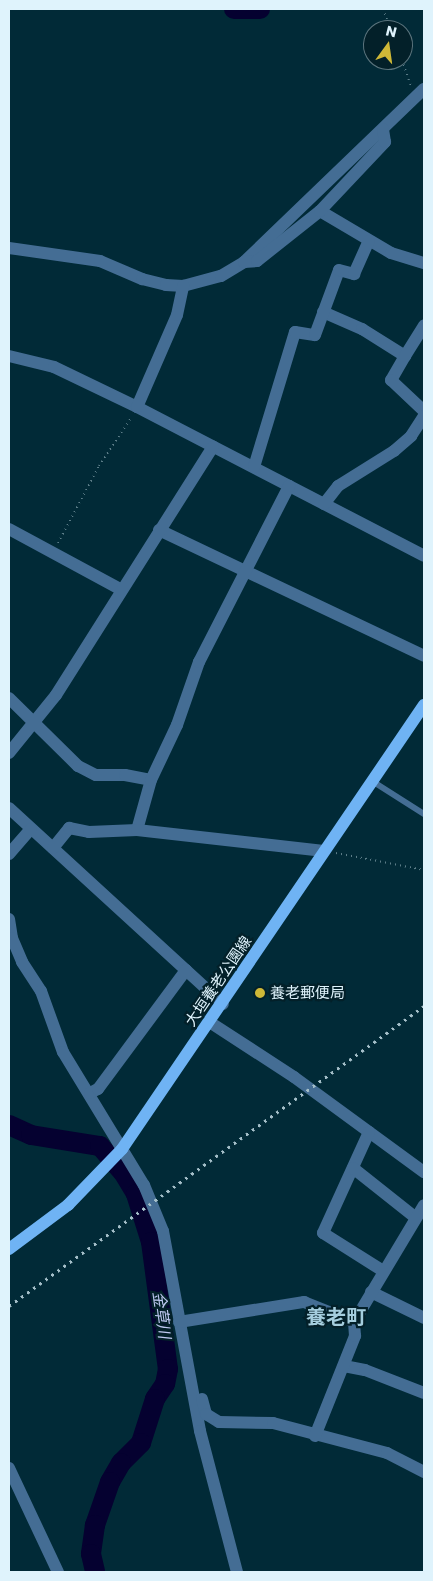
<!DOCTYPE html>
<html>
<head>
<meta charset="utf-8">
<style>
	body { margin:0 }
	#map { position:relative; width:433px; height:1581px; overflow:hidden; background:#012a37; font-family:Poppins,"Noto Sans JP",sans-serif }
	div>[style] { position:absolute }
	[style*='--x'] { left:calc(var(--x)*1px); top:calc(var(--y)*1px); width:calc(var(--w)*1px); rotate:calc(var(--a)*1deg) }
	.river>* { height:20px; margin:-10px; padding:0 10px; transform-origin:10px; border-radius:10px; background:#050130 }
	.path>* { height:2px; margin-top:-1px; transform-origin:0; background:repeating-linear-gradient(90deg,#5c7d88 0 1px,transparent 0 5px) }
	.service>* { height:6px; margin:-3px; padding:0 3px; transform-origin:3px; border-radius:3px; background:#446d94 }
	.minor>* { height:12px; margin:-6px; padding:0 6px; transform-origin:6px; border-radius:6px; background:#446d94 }
	.primary>* { height:12px; margin:-6px; padding:0 6px; transform-origin:6px; border-radius:6px; background:#6fb3f4 }
	.rail>* { height:3px; margin-top:-1.5px; transform-origin:0; background:repeating-linear-gradient(90deg,#a5bfc9 0 2.5px,transparent 0 7.5px) }
	.dots>* { width:14px; height:14px; translate:-50% -50%; box-sizing:border-box; border:2px solid #032029; border-radius:50% }
	span { translate:-50% -50%; white-space:nowrap; text-align:center; line-height:1.15; -webkit-text-stroke:4.5px #032029; paint-order:stroke }
	.street-label { font-size:15px; color:#dff3fc }
	.poi-label { font-size:15px; color:#dff3fc }
	.left { translate:0 -50%; text-align:left }
	.water-label { font-size:16px; color:#bec8f0; font-style:italic }
	.district-label { font-size:20px; color:#a5cede; font-weight:700 }
	.frame { position:absolute; inset:0; border:10px solid #dff3fc; pointer-events:none }
	.north { position:absolute; left:363px; top:20px; width:50px; height:50px; box-sizing:border-box; background:#032029; border:1px solid #5b747d; border-radius:50%; rotate:14deg; font-size:14px; font-weight:700; line-height:20px; text-align:center; color:#dff3fc }
	.north::after { content:''; display:block; margin:auto; width:18px; height:22px; background:#cfb837; clip-path:polygon(50% 0,100% 100%,50% 72%,0 100%) }
</style>
</head>
<body>
<div id="map">
	<div class="river">
		<div style="--x:234;--y:9;--w:26;--a:0"></div>
		<div style="--x:9;--y:1125;--w:24;--a:24"></div>
		<div style="--x:31;--y:1135;--w:70;--a:9.1"></div>
		<div style="--x:100;--y:1146;--w:35;--a:49"></div>
		<div style="--x:123;--y:1172;--w:26;--a:59"></div>
		<div style="--x:136;--y:1194;--w:50;--a:72.6"></div>
		<div style="--x:151;--y:1242;--w:128;--a:82.4"></div>
		<div style="--x:168;--y:1369;--w:15;--a:101"></div>
		<div style="--x:165;--y:1384;--w:18;--a:124"></div>
		<div style="--x:155;--y:1399;--w:46;--a:107.7"></div>
		<div style="--x:141;--y:1443;--w:28;--a:135"></div>
		<div style="--x:121;--y:1463;--w:22;--a:120"></div>
		<div style="--x:110;--y:1482;--w:46;--a:109.2"></div>
		<div style="--x:95;--y:1525;--w:29;--a:98"></div>
		<div style="--x:91;--y:1554;--w:18;--a:77"></div>
	</div>
	<div class="path">
		<div style="--x:383;--y:9;--w:22;--a:69"></div>
		<div style="--x:402;--y:60;--w:28;--a:71"></div>
		<div style="--x:58;--y:543;--w:87;--a:-62"></div>
		<div style="--x:99;--y:466;--w:58;--a:-56.3"></div>
		<div style="--x:336;--y:853;--w:90;--a:10.9"></div>
	</div>
	<div class="service">
		<div style="--x:372;--y:781;--w:62;--a:32.4"></div>
	</div>
	<div class="minor">
		<div style="--x:320;--y:211;--w:82;--a:30.6"></div>
		<div style="--x:391;--y:253;--w:34;--a:17"></div>
		<div style="--x:9;--y:248;--w:92;--a:8.1"></div>
		<div style="--x:100;--y:261;--w:46;--a:23.2"></div>
		<div style="--x:142;--y:279;--w:25;--a:14"></div>
		<div style="--x:166;--y:285;--w:17;--a:3"></div>
		<div style="--x:183;--y:286;--w:39;--a:-15"></div>
		<div style="--x:221;--y:276;--w:27;--a:-31"></div>
		<div style="--x:244;--y:262;--w:250;--a:-43.9"></div>
		<div style="--x:244;--y:262;--w:13;--a:-4"></div>
		<div style="--x:257;--y:261;--w:80;--a:-38.4"></div>
		<div style="--x:320;--y:211;--w:95;--a:-46.7"></div>
		<div style="--x:385;--y:142;--w:13;--a:-99"></div>
		<div style="--x:323;--y:312;--w:43;--a:23.6"></div>
		<div style="--x:362;--y:329;--w:51;--a:32.1"></div>
		<div style="--x:405;--y:356;--w:28;--a:120"></div>
		<div style="--x:391;--y:380;--w:45;--a:43.2"></div>
		<div style="--x:9;--y:356;--w:46;--a:13.7"></div>
		<div style="--x:54;--y:367;--w:92;--a:25.7"></div>
		<div style="--x:137;--y:407;--w:323;--a:27.4"></div>
		<div style="--x:405;--y:356;--w:36;--a:-58"></div>
		<div style="--x:137;--y:407;--w:100;--a:-66.5"></div>
		<div style="--x:177;--y:315;--w:30;--a:-78"></div>
		<div style="--x:254;--y:467;--w:141;--a:-73.1"></div>
		<div style="--x:295;--y:332;--w:20;--a:9"></div>
		<div style="--x:315;--y:335;--w:69;--a:-69.7"></div>
		<div style="--x:339;--y:270;--w:16;--a:15"></div>
		<div style="--x:354;--y:274;--w:36;--a:-66"></div>
		<div style="--x:324;--y:504;--w:23;--a:-52"></div>
		<div style="--x:338;--y:486;--w:66;--a:-32"></div>
		<div style="--x:394;--y:451;--w:23;--a:-41"></div>
		<div style="--x:411;--y:436;--w:24;--a:-57"></div>
		<div style="--x:9;--y:529;--w:128;--a:28.4"></div>
		<div style="--x:159;--y:530;--w:293;--a:25.4"></div>
		<div style="--x:9;--y:698;--w:97;--a:44.6"></div>
		<div style="--x:78;--y:766;--w:20;--a:27"></div>
		<div style="--x:96;--y:775;--w:29;--a:0"></div>
		<div style="--x:125;--y:775;--w:26;--a:11"></div>
		<div style="--x:9;--y:753;--w:75;--a:-51"></div>
		<div style="--x:56;--y:695;--w:294;--a:-57.7"></div>
		<div style="--x:9;--y:808;--w:290;--a:42.5"></div>
		<div style="--x:137;--y:830;--w:52;--a:-74.4"></div>
		<div style="--x:151;--y:780;--w:61;--a:-64.7"></div>
		<div style="--x:177;--y:725;--w:67;--a:-70.8"></div>
		<div style="--x:199;--y:662;--w:198;--a:-62.9"></div>
		<div style="--x:53;--y:848;--w:26;--a:-51"></div>
		<div style="--x:69;--y:828;--w:20;--a:11"></div>
		<div style="--x:89;--y:832;--w:48;--a:-2.4"></div>
		<div style="--x:137;--y:830;--w:188;--a:6.4"></div>
		<div style="--x:9;--y:854;--w:33;--a:-49"></div>
		<div style="--x:9;--y:919;--w:19;--a:81"></div>
		<div style="--x:12;--y:938;--w:26;--a:67"></div>
		<div style="--x:22;--y:962;--w:35;--a:57"></div>
		<div style="--x:41;--y:991;--w:65;--a:70.2"></div>
		<div style="--x:63;--y:1052;--w:156;--a:58.7"></div>
		<div style="--x:144;--y:1185;--w:50;--a:67.6"></div>
		<div style="--x:163;--y:1231;--w:203;--a:79.5"></div>
		<div style="--x:200;--y:1431;--w:146;--a:75.3"></div>
		<div style="--x:211;--y:1023;--w:99;--a:33"></div>
		<div style="--x:294;--y:1077;--w:161;--a:36.2"></div>
		<div style="--x:90;--y:1093;--w:9;--a:-27"></div>
		<div style="--x:98;--y:1089;--w:148;--a:-53.5"></div>
		<div style="--x:369;--y:1132;--w:111;--a:114.5"></div>
		<div style="--x:323;--y:1233;--w:71;--a:32.3"></div>
		<div style="--x:353;--y:1168;--w:80;--a:38.4"></div>
		<div style="--x:371;--y:1292;--w:59;--a:26.1"></div>
		<div style="--x:179;--y:1322;--w:127;--a:-9.1"></div>
		<div style="--x:304;--y:1302;--w:54;--a:21.8"></div>
		<div style="--x:344;--y:1366;--w:21;--a:11"></div>
		<div style="--x:365;--y:1370;--w:63;--a:21.3"></div>
		<div style="--x:202;--y:1399;--w:16;--a:75"></div>
		<div style="--x:206;--y:1414;--w:15;--a:32"></div>
		<div style="--x:219;--y:1422;--w:54;--a:1.1"></div>
		<div style="--x:273;--y:1423;--w:118;--a:14.7"></div>
		<div style="--x:387;--y:1453;--w:42;--a:27.2"></div>
		<div style="--x:315;--y:1436;--w:108;--a:-68.2"></div>
		<div style="--x:355;--y:1336;--w:14;--a:-94"></div>
		<div style="--x:354;--y:1322;--w:136;--a:-59.1"></div>
		<div style="--x:9;--y:1468;--w:115;--a:64.8"></div>
	</div>
	<div class="primary">
		<div style="--x:9;--y:1249;--w:74;--a:-36.7"></div>
		<div style="--x:68;--y:1205;--w:78;--a:-46"></div>
		<div style="--x:122;--y:1149;--w:537;--a:-55.78"></div>
	</div>
	<div class="rail">
		<div style="--x:9;--y:1306;--w:512;--a:-35.86"></div>
	</div>
	<div class="dots">
		<div style="left:260px;top:993px;background:#cfb837"></div>
	</div>
	<div class="street-label">
		<span style="left:218px;top:981px;rotate:-56deg">大垣養老公園線</span>
	</div>
	<div class="poi-label">
		<span class="left" style="left:270px;top:993px">養老郵便局</span>
	</div>
	<div class="water-label">
		<span style="left:161px;top:1315px;rotate:82deg">金草川</span>
	</div>
	<div class="district-label">
		<span style="left:336px;top:1317px">養老町</span>
	</div>
	<div class="frame"></div>
	<div class="north">N</div>
</div>
</body>
</html>
